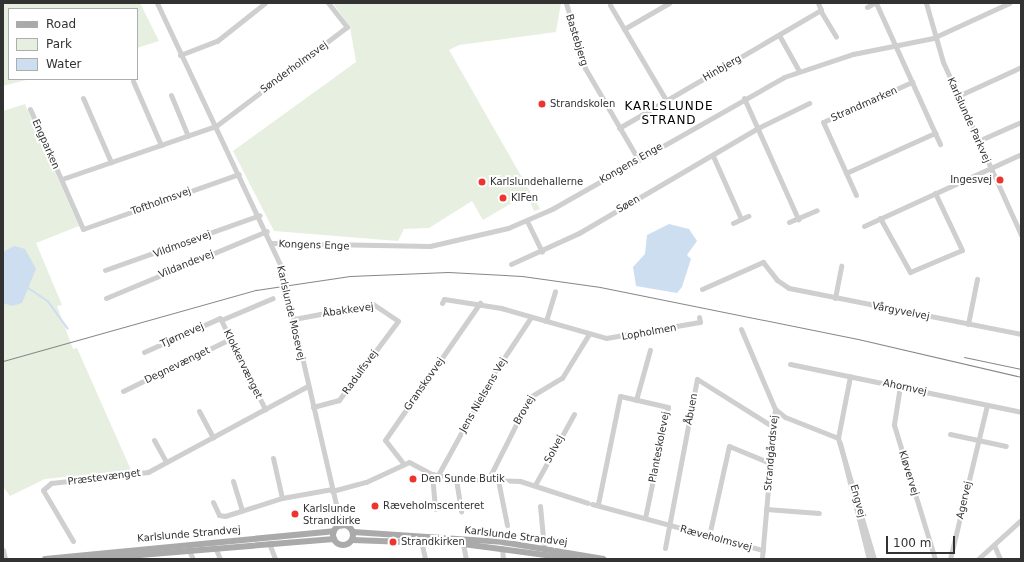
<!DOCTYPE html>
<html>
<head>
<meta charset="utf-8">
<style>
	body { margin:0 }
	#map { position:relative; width:1024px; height:562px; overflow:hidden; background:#fff; font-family:"DejaVu Sans",sans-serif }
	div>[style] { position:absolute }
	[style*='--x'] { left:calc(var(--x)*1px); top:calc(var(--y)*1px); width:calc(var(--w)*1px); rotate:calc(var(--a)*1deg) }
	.green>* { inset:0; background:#e7efe0 }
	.water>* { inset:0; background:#ccdeef }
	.stream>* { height:1.5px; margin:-0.75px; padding:0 0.75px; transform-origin:0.75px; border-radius:0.75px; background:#ccdeef }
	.minor>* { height:5px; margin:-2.5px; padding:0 2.5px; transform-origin:2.5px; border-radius:2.5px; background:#cfcfcf }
	.major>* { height:6px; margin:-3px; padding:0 3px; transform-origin:3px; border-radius:3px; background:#aaa }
	.major>.ring { margin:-3px; padding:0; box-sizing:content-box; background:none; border:6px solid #aaa; border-radius:50% }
	.tram>* { height:1px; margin:-0.5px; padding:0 0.5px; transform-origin:0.5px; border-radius:0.5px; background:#878787 }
	.dots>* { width:11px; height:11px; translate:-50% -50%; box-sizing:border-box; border:2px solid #fff; border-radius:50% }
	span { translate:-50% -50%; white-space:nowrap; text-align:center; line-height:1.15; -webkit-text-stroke:4px #fff; paint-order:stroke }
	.street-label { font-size:10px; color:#323232 }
	.poi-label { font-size:10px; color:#323232 }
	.left { translate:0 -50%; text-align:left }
	.right { translate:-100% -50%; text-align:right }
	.quarter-label { font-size:12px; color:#000; letter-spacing:1px }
	.frame { position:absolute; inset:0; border:4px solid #323232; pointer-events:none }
	.legend { position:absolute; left:8px; top:8px; width:130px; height:72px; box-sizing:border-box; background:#fff; border:1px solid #adadad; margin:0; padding:5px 7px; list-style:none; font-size:12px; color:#323232 }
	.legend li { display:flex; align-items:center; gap:8px; height:20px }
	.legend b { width:20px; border:1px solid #adadad }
	.scale { position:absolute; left:886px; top:536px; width:69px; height:18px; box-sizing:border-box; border:2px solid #323232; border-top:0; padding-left:5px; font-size:12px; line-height:14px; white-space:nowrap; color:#323232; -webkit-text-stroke:3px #fff; paint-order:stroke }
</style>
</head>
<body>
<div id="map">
	<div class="green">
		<div style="clip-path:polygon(3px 3px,140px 3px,159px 41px,137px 48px,137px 9px,9px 9px,9px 79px,30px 79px,3px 86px)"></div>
		<div style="clip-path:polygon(333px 3px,561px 3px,556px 32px,459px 45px,449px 50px,540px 209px,534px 211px,527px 194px,483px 220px,472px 201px,429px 228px,404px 229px,398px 241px,274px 231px,233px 151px,356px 62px,350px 27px)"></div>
		<div style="clip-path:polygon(25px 104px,79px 226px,36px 243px,62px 305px,57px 306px,73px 349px,77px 348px,131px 470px,45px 479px,10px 496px,3px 487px,3px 111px)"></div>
	</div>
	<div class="water">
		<div style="clip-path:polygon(669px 224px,689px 229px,697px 241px,687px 255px,691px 259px,682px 287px,677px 293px,636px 286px,633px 267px,645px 254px,647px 235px)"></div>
		<div style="clip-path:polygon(14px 246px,25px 249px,36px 269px,22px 303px,12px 306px,3px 303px,3px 252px)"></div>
	</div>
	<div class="stream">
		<div style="--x:27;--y:287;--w:25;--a:34"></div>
		<div style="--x:48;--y:301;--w:34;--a:54"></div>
	</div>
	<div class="minor">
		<div style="--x:157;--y:3;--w:291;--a:64.8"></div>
		<div style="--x:281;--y:266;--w:267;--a:77"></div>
		<div style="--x:566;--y:3;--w:68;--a:73.7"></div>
		<div style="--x:585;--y:68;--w:105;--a:59.8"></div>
		<div style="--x:876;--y:3;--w:155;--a:65.6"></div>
		<div style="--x:926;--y:3;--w:61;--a:73.9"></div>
		<div style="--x:943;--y:62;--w:190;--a:65.7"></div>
		<div style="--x:610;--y:5;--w:110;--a:59.5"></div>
		<div style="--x:867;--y:7;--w:8;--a:-30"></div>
		<div style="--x:820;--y:10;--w:31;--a:59"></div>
		<div style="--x:624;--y:29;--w:52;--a:-30"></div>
		<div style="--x:779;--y:35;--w:41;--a:60.9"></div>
		<div style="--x:180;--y:55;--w:40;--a:-21"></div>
		<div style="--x:217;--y:41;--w:61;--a:-38.4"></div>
		<div style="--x:133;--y:81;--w:70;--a:66.4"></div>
		<div style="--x:171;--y:95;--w:44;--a:67.5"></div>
		<div style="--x:958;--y:96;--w:69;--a:-24.7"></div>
		<div style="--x:83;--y:98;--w:70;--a:66.4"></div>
		<div style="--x:744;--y:98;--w:133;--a:65.9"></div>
		<div style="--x:30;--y:109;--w:131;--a:66.2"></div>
		<div style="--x:83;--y:229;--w:165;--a:-19.4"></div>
		<div style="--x:619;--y:128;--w:234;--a:-30.3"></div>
		<div style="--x:821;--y:10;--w:8;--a:-113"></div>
		<div style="--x:978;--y:141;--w:47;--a:-23.8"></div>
		<div style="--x:713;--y:156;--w:69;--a:66"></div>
		<div style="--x:846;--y:173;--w:98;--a:-24.2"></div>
		<div style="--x:62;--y:179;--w:163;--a:-19"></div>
		<div style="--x:216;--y:126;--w:164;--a:-37.1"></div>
		<div style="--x:347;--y:27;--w:31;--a:-128"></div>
		<div style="--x:856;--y:195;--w:80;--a:-114.3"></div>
		<div style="--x:823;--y:122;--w:98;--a:-24.2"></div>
		<div style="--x:880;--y:218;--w:62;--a:60.9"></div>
		<div style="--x:910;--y:272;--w:56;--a:-22.9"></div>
		<div style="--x:962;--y:250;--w:63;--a:-115.3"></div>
		<div style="--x:527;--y:221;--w:34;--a:64"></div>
		<div style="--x:789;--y:222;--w:30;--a:-23"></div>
		<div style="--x:733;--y:223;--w:17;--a:-25"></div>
		<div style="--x:864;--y:226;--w:173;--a:-24.6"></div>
		<div style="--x:272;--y:243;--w:158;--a:1.1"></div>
		<div style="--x:430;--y:246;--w:80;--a:-13"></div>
		<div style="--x:508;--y:228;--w:48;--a:-23.4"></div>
		<div style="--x:552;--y:209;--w:267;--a:-29.6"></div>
		<div style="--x:784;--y:77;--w:73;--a:-18.4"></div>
		<div style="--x:853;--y:54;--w:82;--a:-11.3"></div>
		<div style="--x:933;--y:38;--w:84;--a:-24.7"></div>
		<div style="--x:511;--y:264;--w:75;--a:-24.5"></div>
		<div style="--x:579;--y:233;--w:208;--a:-30.4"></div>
		<div style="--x:758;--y:128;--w:57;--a:-26.1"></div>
		<div style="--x:105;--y:270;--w:164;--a:-19.5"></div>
		<div style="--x:702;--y:289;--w:67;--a:-23.9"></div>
		<div style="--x:763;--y:262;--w:23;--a:52"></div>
		<div style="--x:777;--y:280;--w:14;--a:34"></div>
		<div style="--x:789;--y:288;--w:237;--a:11.2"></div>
		<div style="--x:106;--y:298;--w:174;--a:-22.6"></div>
		<div style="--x:835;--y:298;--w:33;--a:-79"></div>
		<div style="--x:442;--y:303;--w:4;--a:-63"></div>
		<div style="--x:444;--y:299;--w:58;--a:9"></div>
		<div style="--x:501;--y:308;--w:109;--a:15.9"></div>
		<div style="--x:606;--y:338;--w:95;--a:-9.7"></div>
		<div style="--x:700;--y:322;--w:5;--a:-101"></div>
		<div style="--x:294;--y:319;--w:80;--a:-10.8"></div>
		<div style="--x:373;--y:304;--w:30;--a:34"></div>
		<div style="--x:398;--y:321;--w:99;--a:126.8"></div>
		<div style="--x:339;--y:400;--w:27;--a:165"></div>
		<div style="--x:221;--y:320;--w:56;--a:-22.9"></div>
		<div style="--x:546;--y:321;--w:31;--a:-73"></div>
		<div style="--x:968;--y:324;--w:46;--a:-78.7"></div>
		<div style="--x:741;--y:329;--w:87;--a:67"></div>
		<div style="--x:775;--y:409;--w:151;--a:95"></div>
		<div style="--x:144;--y:352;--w:83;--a:-24.1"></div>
		<div style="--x:220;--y:318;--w:102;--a:63.7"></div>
		<div style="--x:790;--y:364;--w:236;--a:11.7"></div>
		<div style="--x:900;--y:386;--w:39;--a:99"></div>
		<div style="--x:894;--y:425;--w:140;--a:73"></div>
		<div style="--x:123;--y:391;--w:119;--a:-25.9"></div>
		<div style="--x:636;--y:400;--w:52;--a:-74.4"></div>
		<div style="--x:775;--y:409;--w:13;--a:39"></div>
		<div style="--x:785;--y:417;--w:57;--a:21.6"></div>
		<div style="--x:838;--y:438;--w:126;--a:73.4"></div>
		<div style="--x:199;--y:411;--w:30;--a:62"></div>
		<div style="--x:950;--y:434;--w:57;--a:12.1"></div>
		<div style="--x:838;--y:438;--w:63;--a:-79"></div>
		<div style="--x:154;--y:440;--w:25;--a:61"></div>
		<div style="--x:840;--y:443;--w:120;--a:76"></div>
		<div style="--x:273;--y:458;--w:41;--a:77.3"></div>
		<div style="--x:403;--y:463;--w:29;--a:-128"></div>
		<div style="--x:385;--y:440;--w:167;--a:-55.3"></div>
		<div style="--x:432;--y:474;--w:35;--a:85"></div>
		<div style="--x:438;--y:475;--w:116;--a:-61.2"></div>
		<div style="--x:494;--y:373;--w:67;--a:-56.5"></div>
		<div style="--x:456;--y:479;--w:33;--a:81"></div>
		<div style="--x:488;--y:480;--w:93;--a:-63.2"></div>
		<div style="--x:530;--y:397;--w:37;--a:-31"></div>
		<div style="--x:562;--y:378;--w:52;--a:-58.5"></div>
		<div style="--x:498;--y:480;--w:46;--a:78.7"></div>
		<div style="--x:233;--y:481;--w:31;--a:73"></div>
		<div style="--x:535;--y:485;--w:81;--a:-61.2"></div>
		<div style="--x:332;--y:491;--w:35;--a:-15"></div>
		<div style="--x:366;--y:482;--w:47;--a:-24.9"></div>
		<div style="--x:409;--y:462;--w:26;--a:28"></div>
		<div style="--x:432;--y:474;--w:25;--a:12"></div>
		<div style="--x:456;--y:479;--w:64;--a:1.8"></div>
		<div style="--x:520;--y:481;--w:71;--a:17.9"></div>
		<div style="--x:213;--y:502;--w:14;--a:65"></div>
		<div style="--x:219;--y:515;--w:6;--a:9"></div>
		<div style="--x:225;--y:516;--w:60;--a:-17.5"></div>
		<div style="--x:282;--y:498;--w:51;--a:-10.2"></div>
		<div style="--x:592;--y:504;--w:177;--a:15.1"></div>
		<div style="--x:598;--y:504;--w:110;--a:-78.5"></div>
		<div style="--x:620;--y:396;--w:49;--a:12.9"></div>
		<div style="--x:668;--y:407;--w:113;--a:101.7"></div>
		<div style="--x:540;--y:506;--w:42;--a:84.6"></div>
		<div style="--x:766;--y:509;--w:53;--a:4.3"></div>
		<div style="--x:709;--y:536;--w:92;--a:-77.5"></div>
		<div style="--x:729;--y:446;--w:44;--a:22.5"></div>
		<div style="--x:73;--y:541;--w:59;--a:-120.5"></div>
		<div style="--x:43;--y:490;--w:11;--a:-41"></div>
		<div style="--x:51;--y:483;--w:98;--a:-6.5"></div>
		<div style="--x:148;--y:472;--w:182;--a:-28.3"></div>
		<div style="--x:421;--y:541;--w:18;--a:77"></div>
		<div style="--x:269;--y:543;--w:17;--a:69"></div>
		<div style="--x:463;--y:544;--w:15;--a:79"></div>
		<div style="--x:994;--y:545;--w:15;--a:67"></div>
		<div style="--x:215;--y:547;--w:13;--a:67"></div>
		<div style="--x:188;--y:548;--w:12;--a:66"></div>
		<div style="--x:502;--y:548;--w:11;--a:85"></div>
		<div style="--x:665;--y:548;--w:172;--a:-79.3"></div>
		<div style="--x:697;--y:379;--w:89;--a:32.1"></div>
		<div style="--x:3;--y:550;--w:9;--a:77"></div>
		<div style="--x:950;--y:559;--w:158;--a:-76.5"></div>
		<div style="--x:978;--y:559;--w:58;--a:-42.2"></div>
	</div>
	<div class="major">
		<div class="ring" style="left:333px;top:525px;width:14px;height:14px"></div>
		<div style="--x:353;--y:532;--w:149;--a:3.8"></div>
		<div style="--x:502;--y:542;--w:103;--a:9.5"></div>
		<div style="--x:352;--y:540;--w:111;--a:2.1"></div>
		<div style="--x:463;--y:544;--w:113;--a:7.6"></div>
		<div style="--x:45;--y:559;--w:290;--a:-5.5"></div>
		<div style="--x:91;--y:559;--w:244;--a:-4.7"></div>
	</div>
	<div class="tram">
		<div style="--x:964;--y:357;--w:58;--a:11.9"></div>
		<div style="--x:3;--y:361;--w:263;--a:-15.7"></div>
		<div style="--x:256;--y:290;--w:95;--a:-8.5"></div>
		<div style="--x:350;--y:276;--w:98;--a:-2.3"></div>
		<div style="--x:448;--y:272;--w:74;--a:3.1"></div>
		<div style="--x:522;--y:276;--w:79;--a:8"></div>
		<div style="--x:600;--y:287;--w:263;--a:11.4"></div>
		<div style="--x:858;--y:339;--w:167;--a:13.1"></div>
	</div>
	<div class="dots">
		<div style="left:542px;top:104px;background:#ee342f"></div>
		<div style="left:1000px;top:180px;background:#ee342f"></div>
		<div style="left:482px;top:182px;background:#ee342f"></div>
		<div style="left:503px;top:198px;background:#ee342f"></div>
		<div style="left:413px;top:479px;background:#ee342f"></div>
		<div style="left:375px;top:506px;background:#ee342f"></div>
		<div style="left:295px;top:514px;background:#ee342f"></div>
		<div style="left:393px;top:542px;background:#ee342f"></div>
	</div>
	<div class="street-label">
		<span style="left:577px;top:40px;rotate:73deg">Bastebjerg</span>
		<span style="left:294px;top:67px;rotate:-36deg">Sønderholmsvej</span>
		<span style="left:722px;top:68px;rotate:-30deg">Hinbjerg</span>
		<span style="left:864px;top:104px;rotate:-24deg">Strandmarken</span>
		<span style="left:969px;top:120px;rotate:66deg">Karlslunde Parkvej</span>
		<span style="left:46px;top:144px;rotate:66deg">Engparken</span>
		<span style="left:631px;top:163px;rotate:-30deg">Kongens Enge</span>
		<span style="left:161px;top:201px;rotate:-20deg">Toftholmsvej</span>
		<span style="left:628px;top:204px;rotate:-30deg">Søen</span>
		<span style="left:182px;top:244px;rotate:-20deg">Vildmosevej</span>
		<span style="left:314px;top:245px;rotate:2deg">Kongens Enge</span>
		<span style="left:186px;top:264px;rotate:-22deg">Vildandevej</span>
		<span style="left:348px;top:310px;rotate:-8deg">Åbakkevej</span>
		<span style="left:901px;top:311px;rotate:11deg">Vårgyvelvej</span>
		<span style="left:291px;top:313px;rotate:77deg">Karlslunde Mosevej</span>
		<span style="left:649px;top:332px;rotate:-10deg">Lopholmen</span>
		<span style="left:182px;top:335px;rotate:-24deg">Tjørnevej</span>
		<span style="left:243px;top:364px;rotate:64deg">Klokkervænget</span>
		<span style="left:177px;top:365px;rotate:-26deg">Degnevænget</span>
		<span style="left:360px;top:372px;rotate:-54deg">Radulfsvej</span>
		<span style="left:424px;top:384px;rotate:-55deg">Granskovvej</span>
		<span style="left:905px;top:387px;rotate:12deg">Ahornvej</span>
		<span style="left:483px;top:395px;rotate:-60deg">Jens Nielsens Vej</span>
		<span style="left:691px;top:409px;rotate:-79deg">Åbuen</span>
		<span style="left:524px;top:410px;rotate:-60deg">Brovej</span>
		<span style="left:659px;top:447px;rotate:-79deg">Planteskolevej</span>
		<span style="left:554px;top:449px;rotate:-62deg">Solvej</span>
		<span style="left:771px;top:453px;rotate:-85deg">Strandgårdsvej</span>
		<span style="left:909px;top:473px;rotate:73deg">Kløvervej</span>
		<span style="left:104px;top:477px;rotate:-7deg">Præstevænget</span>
		<span style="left:964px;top:500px;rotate:-77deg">Agervej</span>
		<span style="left:858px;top:501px;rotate:75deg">Engvej</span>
		<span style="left:189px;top:534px;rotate:-5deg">Karlslunde Strandvej</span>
		<span style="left:516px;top:536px;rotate:7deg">Karlslunde Strandvej</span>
		<span style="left:716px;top:538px;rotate:15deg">Ræveholmsvej</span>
	</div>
	<div class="poi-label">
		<span class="left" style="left:550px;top:104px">Strandskolen</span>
		<span class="right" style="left:992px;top:180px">Ingesvej</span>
		<span class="left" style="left:490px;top:182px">Karlslundehallerne</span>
		<span class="left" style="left:511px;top:198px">KIFen</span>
		<span class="left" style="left:421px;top:479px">Den Sunde Butik</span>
		<span class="left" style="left:383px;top:506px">Ræveholmscenteret</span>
		<span class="left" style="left:303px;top:514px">Karlslunde<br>Strandkirke</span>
		<span class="left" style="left:401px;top:542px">Strandkirken</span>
	</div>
	<div class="quarter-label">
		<span style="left:669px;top:114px">KARLSLUNDE<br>STRAND</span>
	</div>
	<div class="frame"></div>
	<ul class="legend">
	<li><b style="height:5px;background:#aaa"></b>Road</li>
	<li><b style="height:11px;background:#e7efe0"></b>Park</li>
	<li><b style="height:11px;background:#ccdeef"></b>Water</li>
	</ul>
	<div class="scale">100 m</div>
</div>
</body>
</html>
